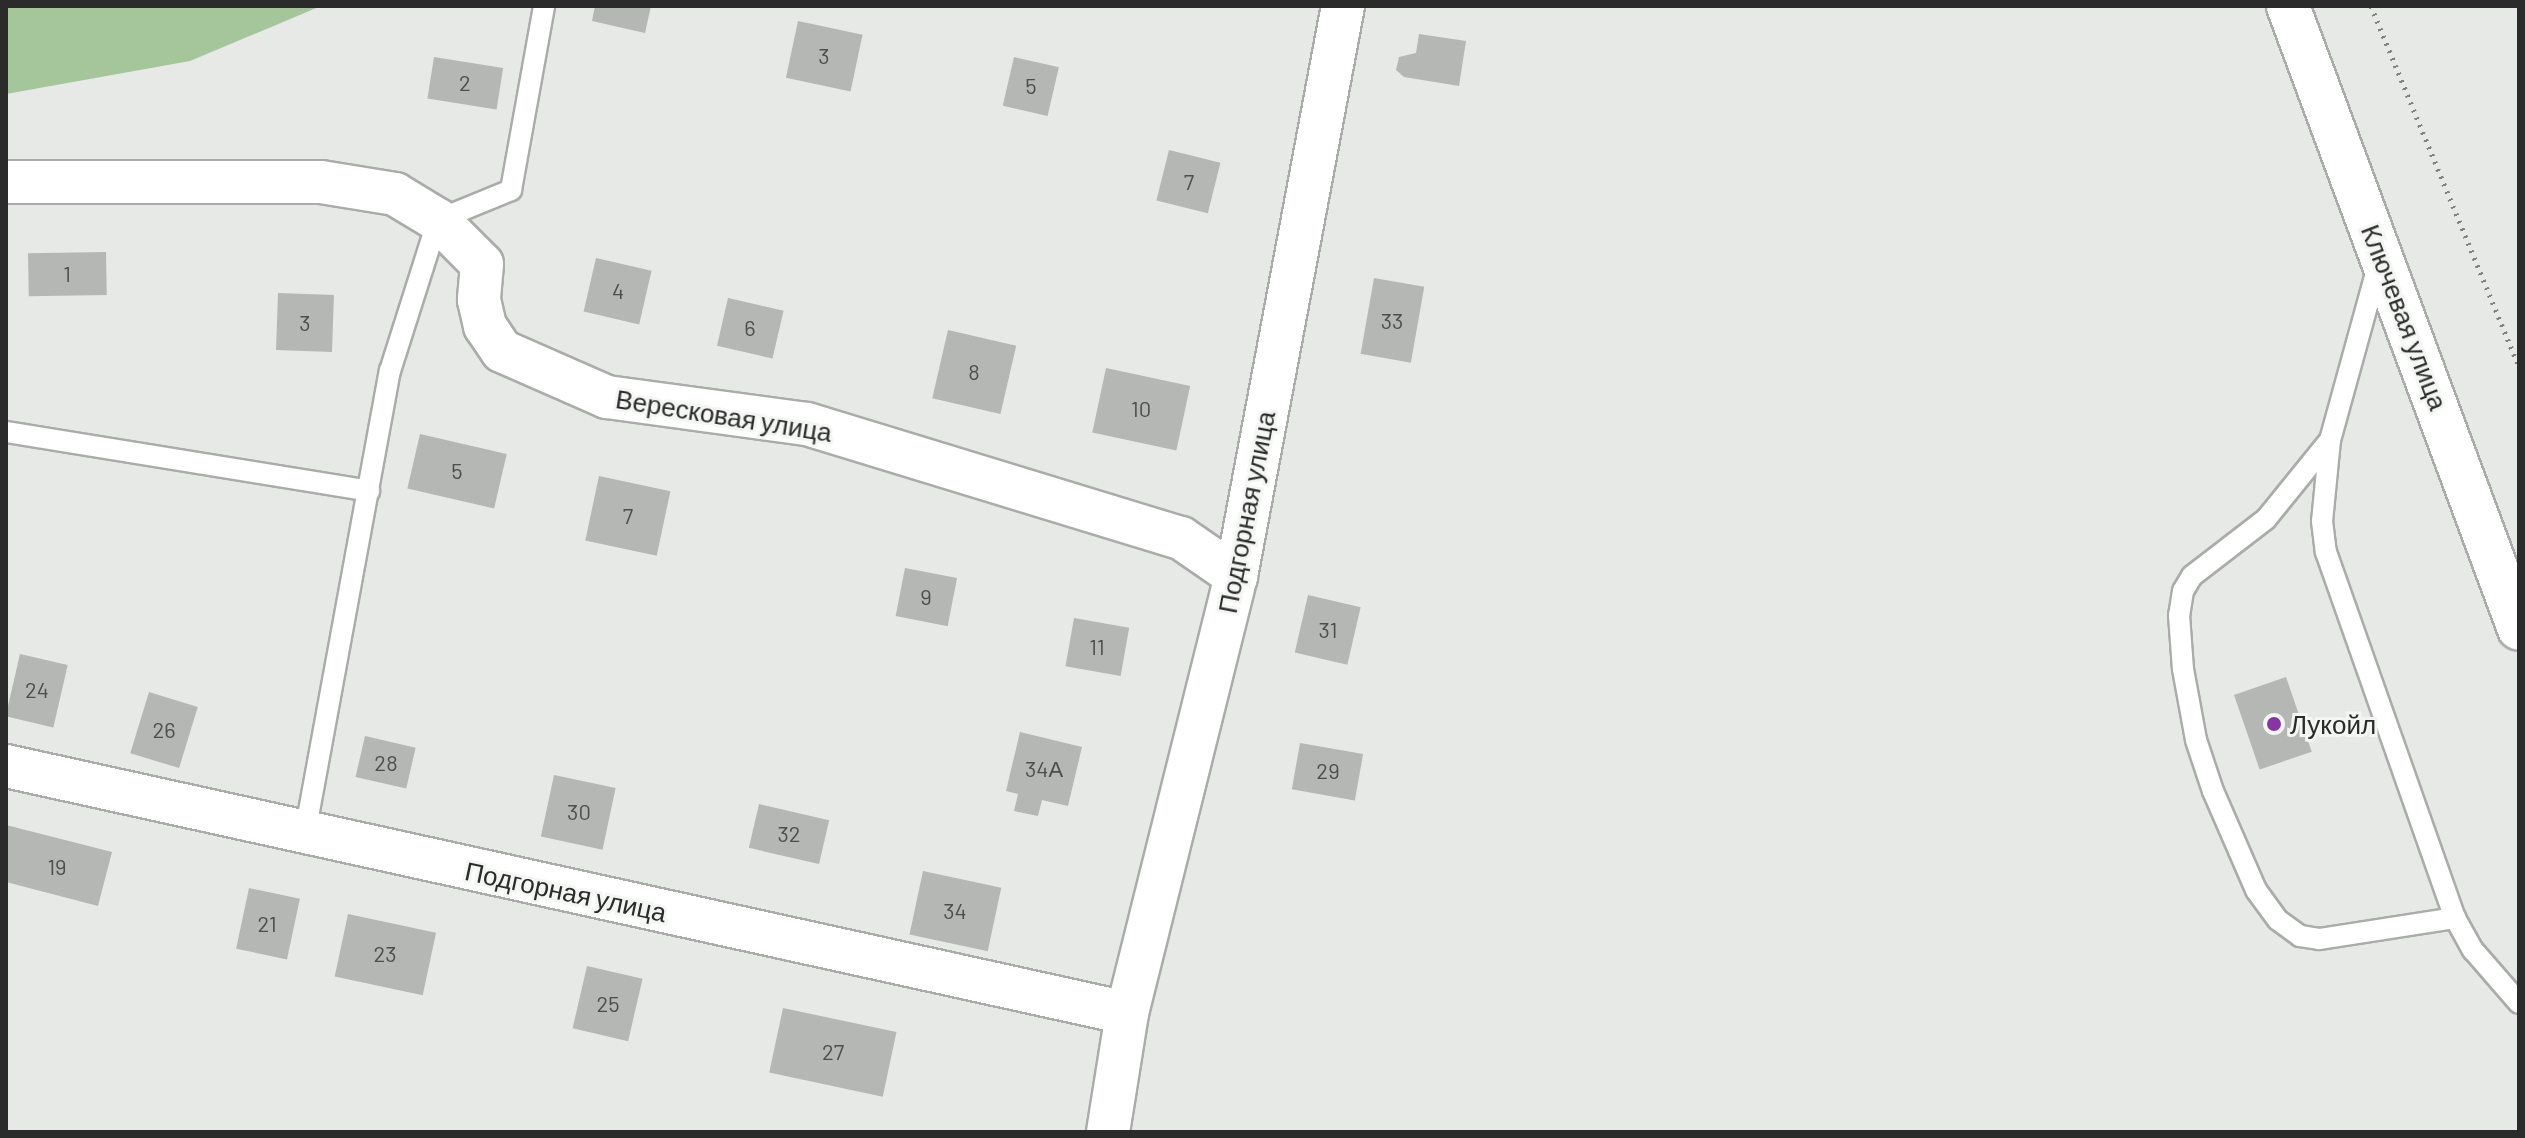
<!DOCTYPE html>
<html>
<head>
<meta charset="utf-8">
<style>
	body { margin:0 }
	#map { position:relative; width:2525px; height:1138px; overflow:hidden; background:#e6e9e5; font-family:Barlow,sans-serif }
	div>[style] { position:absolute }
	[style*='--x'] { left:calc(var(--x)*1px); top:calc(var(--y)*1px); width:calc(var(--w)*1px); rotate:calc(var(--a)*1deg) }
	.green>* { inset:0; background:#a5c69b }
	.building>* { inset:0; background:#b4b7b3; transform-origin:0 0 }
	.path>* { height:5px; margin-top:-2.5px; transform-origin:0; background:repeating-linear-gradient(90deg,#80817f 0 2px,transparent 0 8px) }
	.roads { filter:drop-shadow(2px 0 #a9aca8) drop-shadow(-2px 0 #a9aca8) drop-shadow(0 2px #a9aca8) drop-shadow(0 -2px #a9aca8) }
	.service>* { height:20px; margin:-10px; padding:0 10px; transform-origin:10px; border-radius:10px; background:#fff }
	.minor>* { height:42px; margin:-21px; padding:0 21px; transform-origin:21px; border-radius:21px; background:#fff }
	.dots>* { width:22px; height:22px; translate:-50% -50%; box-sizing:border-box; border:4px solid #f4f6f3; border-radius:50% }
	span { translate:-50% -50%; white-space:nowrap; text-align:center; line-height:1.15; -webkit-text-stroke:6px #f4f6f3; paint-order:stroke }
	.number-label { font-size:22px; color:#4c4e4c }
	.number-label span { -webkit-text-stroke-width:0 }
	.street-label { font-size:26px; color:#2a2b2a }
	.poi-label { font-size:26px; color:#2a2b2a }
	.left { translate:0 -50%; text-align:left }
	.frame { position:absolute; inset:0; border:8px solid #2a2b2a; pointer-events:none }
</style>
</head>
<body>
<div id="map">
	<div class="green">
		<div style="clip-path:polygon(6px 6px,321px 6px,190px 61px,6px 94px)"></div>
	</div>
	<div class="building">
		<div style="clip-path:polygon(595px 6px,651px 6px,645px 33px,592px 21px)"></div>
		<div style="left:798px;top:21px;width:66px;height:58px;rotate:12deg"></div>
		<div style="clip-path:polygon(1419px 34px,1466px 41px,1459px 86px,1404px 77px,1396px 70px,1399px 57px,1416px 53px)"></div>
		<div style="left:434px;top:57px;width:70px;height:42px;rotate:9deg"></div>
		<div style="left:1014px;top:57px;width:46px;height:50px;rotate:13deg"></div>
		<div style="left:1169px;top:150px;width:53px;height:52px;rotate:14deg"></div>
		<div style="left:106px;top:252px;width:43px;height:78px;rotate:89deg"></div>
		<div style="left:596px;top:258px;width:57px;height:55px;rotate:13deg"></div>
		<div style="left:1374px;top:278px;width:51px;height:77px;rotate:10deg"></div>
		<div style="left:278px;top:293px;width:56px;height:57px;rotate:2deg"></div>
		<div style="left:728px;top:298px;width:57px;height:49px;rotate:13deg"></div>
		<div style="left:948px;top:330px;width:70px;height:70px;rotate:13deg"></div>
		<div style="left:1106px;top:368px;width:86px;height:66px;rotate:12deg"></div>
		<div style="left:420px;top:434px;width:89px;height:56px;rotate:13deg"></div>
		<div style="left:599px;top:476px;width:73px;height:66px;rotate:12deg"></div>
		<div style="left:905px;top:568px;width:53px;height:49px;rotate:11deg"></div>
		<div style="left:1308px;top:595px;width:54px;height:59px;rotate:13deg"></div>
		<div style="left:1074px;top:618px;width:56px;height:49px;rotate:10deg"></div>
		<div style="left:20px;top:654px;width:49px;height:64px;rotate:13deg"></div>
		<div style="left:2286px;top:677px;width:79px;height:55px;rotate:71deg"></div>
		<div style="left:149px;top:692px;width:51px;height:64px;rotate:17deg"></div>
		<div style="clip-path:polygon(1020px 732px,1082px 747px,1068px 806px,1042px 800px,1038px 816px,1014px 811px,1018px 794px,1006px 791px)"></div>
		<div style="left:365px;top:736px;width:52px;height:42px;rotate:13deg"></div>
		<div style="left:1300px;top:743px;width:64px;height:47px;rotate:10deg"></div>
		<div style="left:554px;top:775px;width:63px;height:63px;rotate:12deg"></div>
		<div style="left:759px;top:804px;width:72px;height:45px;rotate:13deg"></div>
		<div style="clip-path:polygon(6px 825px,112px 852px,98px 906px,6px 882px)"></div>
		<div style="left:923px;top:871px;width:80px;height:65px;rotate:12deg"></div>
		<div style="left:249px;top:888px;width:52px;height:62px;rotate:12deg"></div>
		<div style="left:348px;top:914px;width:90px;height:64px;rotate:12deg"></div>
		<div style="left:587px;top:966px;width:57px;height:64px;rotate:13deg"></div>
		<div style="left:783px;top:1008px;width:116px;height:66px;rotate:12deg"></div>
	</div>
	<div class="path">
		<div style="--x:2371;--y:6;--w:389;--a:67.7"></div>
	</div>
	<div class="roads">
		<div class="service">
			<div style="--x:2378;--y:266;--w:180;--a:105.4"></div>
			<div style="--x:2330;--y:440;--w:81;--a:95.6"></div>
			<div style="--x:2322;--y:521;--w:31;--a:83"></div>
			<div style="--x:2326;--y:552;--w:388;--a:70.6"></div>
			<div style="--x:2455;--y:918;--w:37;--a:61"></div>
			<div style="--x:2473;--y:950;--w:70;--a:49"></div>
			<div style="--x:6;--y:432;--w:368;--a:9.2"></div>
			<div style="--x:2330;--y:440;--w:102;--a:129"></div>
			<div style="--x:2266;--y:519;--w:93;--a:142.4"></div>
			<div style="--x:2192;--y:576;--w:17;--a:121"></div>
			<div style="--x:2183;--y:591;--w:24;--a:99"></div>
			<div style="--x:2179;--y:615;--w:54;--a:85.8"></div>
			<div style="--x:2183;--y:669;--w:72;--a:79.6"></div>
			<div style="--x:2196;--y:740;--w:54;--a:71.6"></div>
			<div style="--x:2213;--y:791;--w:108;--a:66.5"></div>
			<div style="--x:2256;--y:890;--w:37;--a:54"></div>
			<div style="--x:2278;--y:920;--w:27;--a:36"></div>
			<div style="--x:2300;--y:936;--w:19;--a:9"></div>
			<div style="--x:2319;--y:939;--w:138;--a:-8.8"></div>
			<div style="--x:305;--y:833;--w:470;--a:-79.6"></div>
			<div style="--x:390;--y:371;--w:158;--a:-72.4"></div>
			<div style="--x:438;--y:220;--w:79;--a:-22.3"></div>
			<div style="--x:511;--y:190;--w:187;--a:-79.8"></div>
		</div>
		<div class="minor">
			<div style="--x:2288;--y:6;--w:664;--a:69.66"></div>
			<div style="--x:6;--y:182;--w:315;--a:0"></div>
			<div style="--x:321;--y:182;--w:75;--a:9.2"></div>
			<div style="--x:395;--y:194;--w:50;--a:31.2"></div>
			<div style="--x:438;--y:220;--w:62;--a:45"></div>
			<div style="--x:482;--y:264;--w:36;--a:95"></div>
			<div style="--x:479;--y:300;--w:27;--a:77"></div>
			<div style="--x:485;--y:326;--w:30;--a:56"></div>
			<div style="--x:502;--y:351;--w:115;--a:23.7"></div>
			<div style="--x:607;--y:397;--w:202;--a:7.7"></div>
			<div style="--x:807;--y:424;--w:391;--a:17"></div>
			<div style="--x:1181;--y:538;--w:67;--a:34.6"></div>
			<div style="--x:6;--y:766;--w:1148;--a:12.43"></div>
			<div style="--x:1108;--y:1132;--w:121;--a:-80.9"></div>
			<div style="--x:1127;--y:1013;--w:450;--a:-76"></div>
			<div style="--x:1236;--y:576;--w:580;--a:-79.37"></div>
		</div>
	</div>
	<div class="dots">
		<div style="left:2274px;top:724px;background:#8835a4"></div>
	</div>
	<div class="number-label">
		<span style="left:824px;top:56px">3</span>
		<span style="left:465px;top:83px">2</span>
		<span style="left:1031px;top:86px">5</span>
		<span style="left:1189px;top:182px">7</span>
		<span style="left:67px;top:274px">1</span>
		<span style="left:618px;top:291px">4</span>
		<span style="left:1392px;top:321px">33</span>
		<span style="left:305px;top:323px">3</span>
		<span style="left:750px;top:328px">6</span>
		<span style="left:974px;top:372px">8</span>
		<span style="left:1141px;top:409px">10</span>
		<span style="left:457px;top:471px">5</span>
		<span style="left:628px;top:516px">7</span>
		<span style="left:926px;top:597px">9</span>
		<span style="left:1328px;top:630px">31</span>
		<span style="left:1097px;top:647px">11</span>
		<span style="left:37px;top:690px">24</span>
		<span style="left:164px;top:730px">26</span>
		<span style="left:386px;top:763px">28</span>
		<span style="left:1044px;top:769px">34А</span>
		<span style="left:1328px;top:771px">29</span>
		<span style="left:579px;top:812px">30</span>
		<span style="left:789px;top:834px">32</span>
		<span style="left:57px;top:867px">19</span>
		<span style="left:955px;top:911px">34</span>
		<span style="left:267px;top:924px">21</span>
		<span style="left:385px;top:954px">23</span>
		<span style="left:608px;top:1004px">25</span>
		<span style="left:833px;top:1052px">27</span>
	</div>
	<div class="street-label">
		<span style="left:2405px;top:317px;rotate:69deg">Ключевая улица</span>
		<span style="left:724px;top:415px;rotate:9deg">Вересковая улица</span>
		<span style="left:1246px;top:512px;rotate:-79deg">Подгорная улица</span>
		<span style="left:566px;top:891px;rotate:12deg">Подгорная улица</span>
	</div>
	<div class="poi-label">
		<span class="left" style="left:2290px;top:724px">Лукойл</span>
	</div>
	<div class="frame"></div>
</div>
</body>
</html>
